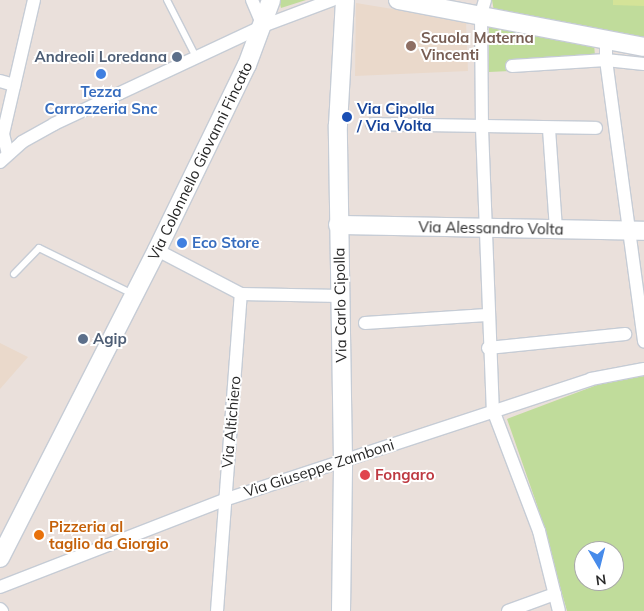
<!DOCTYPE html>
<html>
<head>
<meta charset="utf-8">
<style>
	body { margin:0 }
	#map { position:relative; width:644px; height:611px; overflow:hidden; background:#eae0db; font-family:Mulish,sans-serif }
	div>[style] { position:absolute }
	[style*='--x'] { left:calc(var(--x)*1px); top:calc(var(--y)*1px); width:calc(var(--w)*1px); rotate:calc(var(--a)*1deg) }
	.education>* { inset:0; background:#ead9cb }
	.green>* { inset:0; background:#c0dc9b }
	.pitch>* { inset:0; background:#d4e398 }
	.roads { filter:drop-shadow(1px 0 #c6ccd5) drop-shadow(-1px 0 #c6ccd5) drop-shadow(0 1px #c6ccd5) drop-shadow(0 -1px #c6ccd5) }
	.lane>* { height:6px; margin:-3px; padding:0 3px; transform-origin:3px; border-radius:3px; background:#fff }
	.street>* { height:12px; margin:-6px; padding:0 6px; transform-origin:6px; border-radius:6px; background:#fff }
	.secondary>* { height:18px; margin:-9px; padding:0 9px; transform-origin:9px; border-radius:9px; background:#fff }
	.dots>* { width:14px; height:14px; translate:-50% -50%; box-sizing:border-box; border:2px solid #fff; border-radius:50% }
	span { translate:-50% -50%; white-space:nowrap; text-align:center; line-height:1.15; -webkit-text-stroke:4px #fff; paint-order:stroke }
	.education-label { font-size:15px; color:#785e54; font-weight:700 }
	.left { translate:0 -50%; text-align:left }
	.service-label { font-size:15px; color:#4e5e75; font-weight:700 }
	.right { translate:-100% -50%; text-align:right }
	.shop-label { font-size:15px; color:#366cbe; font-weight:700 }
	.transit-label { font-size:15px; color:#164399; font-weight:700 }
	.street-label { font-size:15px; color:#282828 }
	.health-label { font-size:15px; color:#be3a42; font-weight:700 }
	.food-label { font-size:15px; color:#c56008; font-weight:700 }
	.north { position:absolute; left:574px; top:541px; width:50px; height:50px; box-sizing:border-box; background:#fff; border:1px solid #a9a9a9; border-radius:50%; rotate:172deg; font-size:14px; font-weight:700; line-height:20px; text-align:center; color:#282828 }
	.north::after { content:''; display:block; margin:auto; width:18px; height:22px; background:#478bea; clip-path:polygon(50% 0,100% 100%,50% 72%,0 100%) }
</style>
</head>
<body>
<div id="map">
	<div class="education">
		<div style="clip-path:polygon(356px 3px,466px 21px,468px 71px,355px 76px)"></div>
		<div style="clip-path:polygon(0 343px,28px 357px,0 389px)"></div>
	</div>
	<div class="green">
		<div style="clip-path:polygon(279px 0,306px 0,281px 8px)"></div>
		<div style="clip-path:polygon(492px 0,644px 0,644px 41px,494px 11px)"></div>
		<div style="clip-path:polygon(489px 24px,594px 44px,595px 56px,512px 71px,489px 72px)"></div>
		<div style="clip-path:polygon(evenodd,644px 376px,644px 611px,567px 611px,537px 505px,507px 419px,597px 385px,644px 376px,584px 551px,614px 551px,614px 581px,584px 581px,584px 551px)"></div>
	</div>
	<div class="pitch">
		<div style="clip-path:polygon(613px 0,644px 0,644px 6px,613px 5px)"></div>
	</div>
	<div class="roads">
		<div class="lane">
			<div style="--x:167;--y:0;--w:66;--a:63"></div>
			<div style="--x:14;--y:274;--w:36;--a:-46"></div>
			<div style="--x:39;--y:248;--w:105;--a:26.1"></div>
		</div>
		<div class="street">
			<div style="--x:252;--y:0;--w:28;--a:67"></div>
			<div style="--x:485;--y:0;--w:15;--a:106"></div>
			<div style="--x:481;--y:14;--w:114;--a:89.5"></div>
			<div style="--x:482;--y:128;--w:282;--a:87.8"></div>
			<div style="--x:493;--y:410;--w:129;--a:69.2"></div>
			<div style="--x:539;--y:531;--w:82;--a:76"></div>
			<div style="--x:606;--y:39;--w:21;--a:90"></div>
			<div style="--x:606;--y:60;--w:284;--a:82.3"></div>
			<div style="--x:512;--y:66;--w:94;--a:-3.7"></div>
			<div style="--x:606;--y:60;--w:38;--a:6"></div>
			<div style="--x:0;--y:81;--w:15;--a:16"></div>
			<div style="--x:372;--y:124;--w:224;--a:1"></div>
			<div style="--x:549;--y:129;--w:100;--a:86"></div>
			<div style="--x:8;--y:154;--w:21;--a:-104"></div>
			<div style="--x:3;--y:134;--w:138;--a:-77"></div>
			<div style="--x:0;--y:162;--w:30;--a:-42"></div>
			<div style="--x:22;--y:142;--w:37;--a:-29"></div>
			<div style="--x:54;--y:124;--w:231;--a:-25.1"></div>
			<div style="--x:263;--y:26;--w:74;--a:-20.6"></div>
			<div style="--x:157;--y:250;--w:95;--a:27.6"></div>
			<div style="--x:241;--y:294;--w:99;--a:1.2"></div>
			<div style="--x:365;--y:323;--w:122;--a:-3.8"></div>
			<div style="--x:488;--y:348;--w:138;--a:-5.8"></div>
			<div style="--x:0;--y:587;--w:240;--a:-21.2"></div>
			<div style="--x:224;--y:500;--w:386;--a:-18.2"></div>
			<div style="--x:591;--y:379;--w:54;--a:-10.7"></div>
			<div style="--x:0;--y:609;--w:3;--a:45"></div>
			<div style="--x:217;--y:611;--w:318;--a:-85.7"></div>
			<div style="--x:508;--y:611;--w:50;--a:-19.9"></div>
		</div>
		<div class="secondary">
			<div style="--x:398;--y:0;--w:250;--a:10.8"></div>
			<div style="--x:338;--y:225;--w:306;--a:1.1"></div>
			<div style="--x:0;--y:558;--w:346;--a:-63"></div>
			<div style="--x:157;--y:250;--w:206;--a:-64.1"></div>
			<div style="--x:247;--y:65;--w:69;--a:-69.7"></div>
			<div style="--x:341;--y:611;--w:151;--a:-89.2"></div>
			<div style="--x:343;--y:460;--w:335;--a:-90.9"></div>
			<div style="--x:338;--y:125;--w:125;--a:-86.8"></div>
		</div>
	</div>
	<div class="dots">
		<div style="left:411px;top:46px;background:#8d6e63"></div>
		<div style="left:177px;top:57px;background:#5c6f8a"></div>
		<div style="left:101px;top:74px;background:#3f7fe0"></div>
		<div style="left:347px;top:117px;background:#1a4fb4"></div>
		<div style="left:182px;top:243px;background:#3f7fe0"></div>
		<div style="left:83px;top:339px;background:#5c6f8a"></div>
		<div style="left:365px;top:475px;background:#e0444e"></div>
		<div style="left:39px;top:535px;background:#e8710a"></div>
	</div>
	<div class="education-label">
		<span class="left" style="left:421px;top:46px">Scuola Materna<br>Vincenti</span>
	</div>
	<div class="service-label">
		<span class="right" style="left:167px;top:57px">Andreoli Loredana</span>
		<span class="left" style="left:93px;top:339px">Agip</span>
	</div>
	<div class="shop-label">
		<span style="left:101px;top:100px">Tezza<br>Carrozzeria Snc</span>
		<span class="left" style="left:192px;top:243px">Eco Store</span>
	</div>
	<div class="transit-label">
		<span class="left" style="left:357px;top:117px">Via Cipolla<br>/ Via Volta</span>
	</div>
	<div class="street-label">
		<span style="left:200px;top:161px;rotate:-64deg">Via Colonnello Giovanni Fincato</span>
		<span style="left:491px;top:228px;rotate:1deg">Via Alessandro Volta</span>
		<span style="left:340px;top:305px;rotate:-91deg">Via Carlo Cipolla</span>
		<span style="left:231px;top:422px;rotate:-85deg">Via Altichiero</span>
		<span style="left:319px;top:468px;rotate:-18deg">Via Giuseppe Zamboni</span>
	</div>
	<div class="health-label">
		<span class="left" style="left:375px;top:475px">Fongaro</span>
	</div>
	<div class="food-label">
		<span class="left" style="left:49px;top:535px">Pizzeria al<br>taglio da Giorgio</span>
	</div>
	<div class="north">N</div>
</div>
</body>
</html>
